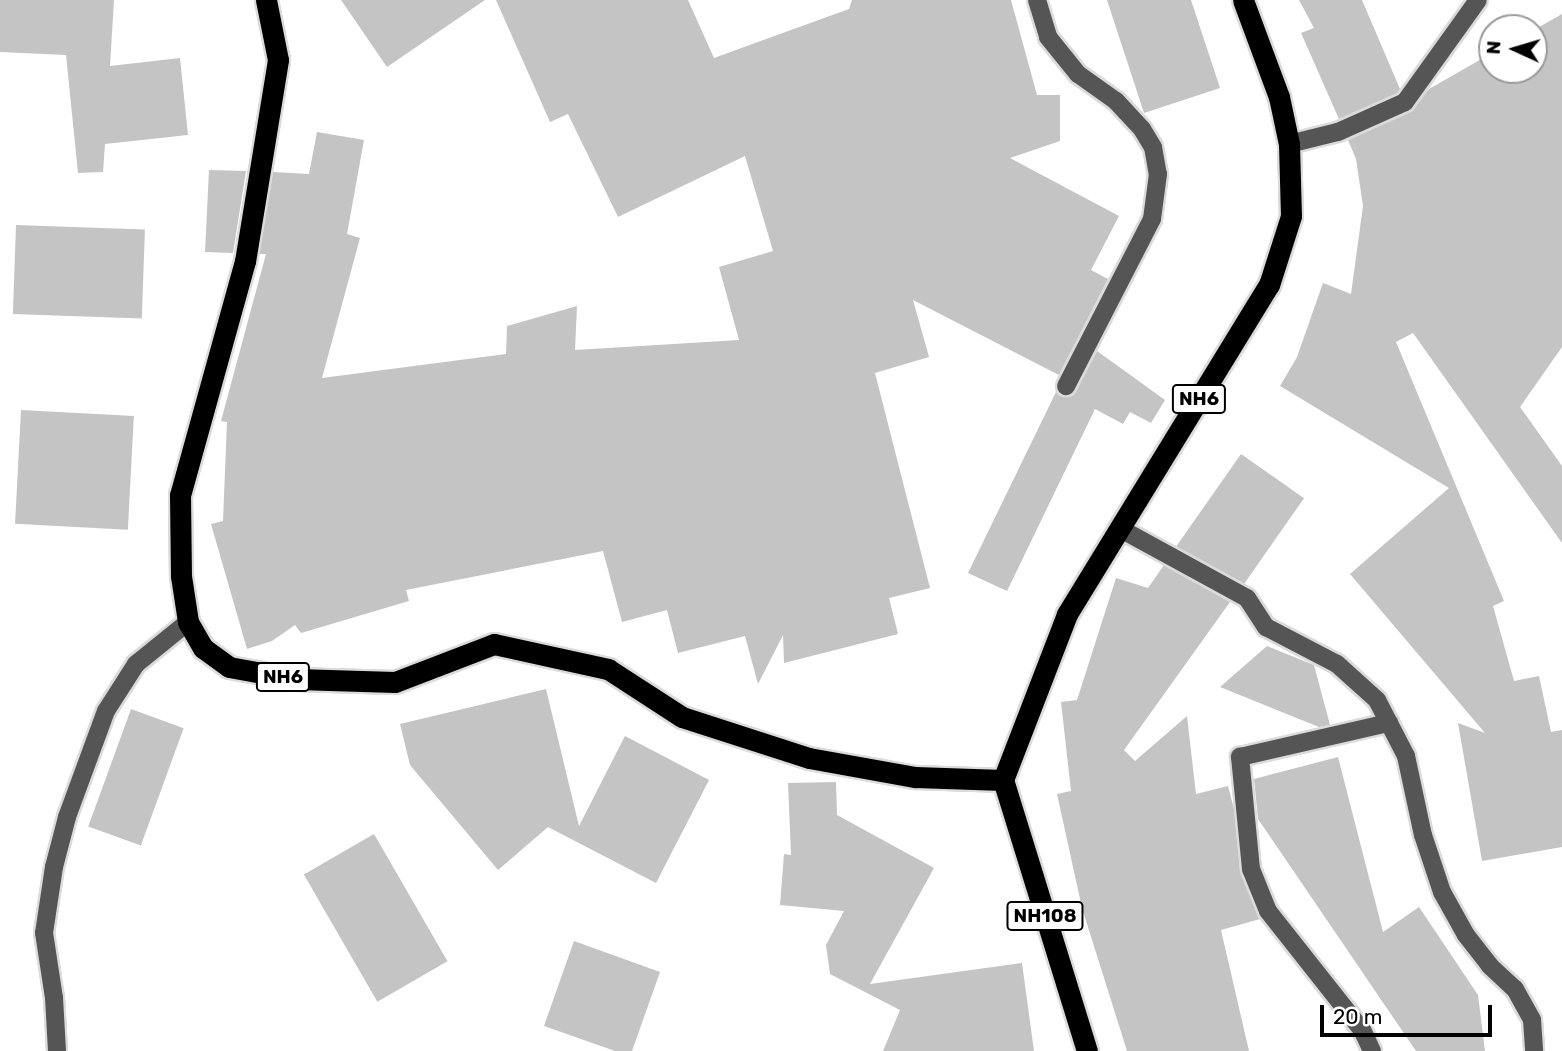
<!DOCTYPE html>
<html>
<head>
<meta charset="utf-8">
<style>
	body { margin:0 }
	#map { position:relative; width:1562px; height:1051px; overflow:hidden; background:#fff; font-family:Rubik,sans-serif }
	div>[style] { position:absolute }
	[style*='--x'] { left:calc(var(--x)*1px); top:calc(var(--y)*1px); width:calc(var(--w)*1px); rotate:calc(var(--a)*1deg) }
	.building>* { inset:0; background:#c4c4c4; transform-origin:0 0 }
	.roads { filter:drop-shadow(2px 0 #dbdbdb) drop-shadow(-2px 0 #dbdbdb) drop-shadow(0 2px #dbdbdb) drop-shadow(0 -2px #dbdbdb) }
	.minor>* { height:18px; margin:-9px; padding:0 9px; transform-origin:9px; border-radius:9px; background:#555 }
	.highway>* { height:21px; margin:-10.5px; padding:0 10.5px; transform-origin:10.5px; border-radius:10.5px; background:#000 }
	span { translate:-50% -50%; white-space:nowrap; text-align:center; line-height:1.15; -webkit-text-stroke:7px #fff; paint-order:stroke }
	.shield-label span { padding:2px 5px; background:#fff; border:2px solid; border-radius:5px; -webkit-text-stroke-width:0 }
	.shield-label { font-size:19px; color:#000; font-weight:700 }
	.north { position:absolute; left:1478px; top:14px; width:70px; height:70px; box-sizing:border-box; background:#fff; border:2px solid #999; border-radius:50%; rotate:274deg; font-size:19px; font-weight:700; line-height:28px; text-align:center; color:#000 }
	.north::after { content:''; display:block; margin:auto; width:24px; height:32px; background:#000; clip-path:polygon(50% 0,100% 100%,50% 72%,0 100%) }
	.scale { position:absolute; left:1320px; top:1005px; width:172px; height:32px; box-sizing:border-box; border:4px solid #000; border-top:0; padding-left:9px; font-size:21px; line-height:24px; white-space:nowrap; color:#000; -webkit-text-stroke:5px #fff; paint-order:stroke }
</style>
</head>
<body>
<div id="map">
	<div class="building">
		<div style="clip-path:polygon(0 0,114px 0,110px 66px,180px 58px,188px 135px,105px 144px,103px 172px,78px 173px,66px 55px,0 52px)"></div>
		<div style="clip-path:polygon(341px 0,485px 0,387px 67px)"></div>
		<div style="clip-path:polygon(496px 0,688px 0,714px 58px,849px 9px,852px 0,1011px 0,1037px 95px,1060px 95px,1060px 141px,1010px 158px,1119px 216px,1091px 270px,1108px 279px,1059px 375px,913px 300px,929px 357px,875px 373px,930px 588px,889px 598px,898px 634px,784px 663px,783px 635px,758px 684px,745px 636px,678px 653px,667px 610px,622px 622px,603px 551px,406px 590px,409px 601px,301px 633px,295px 625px,272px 641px,247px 649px,211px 524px,223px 521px,227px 422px,221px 421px,266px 254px,259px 254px,273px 172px,309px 174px,317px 132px,364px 140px,347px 234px,360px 238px,322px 378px,506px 354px,507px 326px,577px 306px,575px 350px,739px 340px,719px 267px,773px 251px,745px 156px,618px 217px,568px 114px,550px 122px)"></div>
		<div style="clip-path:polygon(1107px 0,1191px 0,1220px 88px,1144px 113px)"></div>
		<div style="clip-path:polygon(1299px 0,1362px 0,1400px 89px,1398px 93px,1339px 119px,1301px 33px,1314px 28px)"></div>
		<div style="clip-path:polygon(1562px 14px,1562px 347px,1520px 407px,1562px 466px,1562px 543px,1413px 333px,1396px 342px,1504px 601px,1493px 606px,1514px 681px,1539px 676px,1551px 732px,1562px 730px,1562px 847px,1482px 861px,1458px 723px,1485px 733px,1350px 574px,1449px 488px,1280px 386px,1297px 357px,1323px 283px,1351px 294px,1363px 206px,1356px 159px,1348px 140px,1410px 112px,1429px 89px,1492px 53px,1492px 70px,1534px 70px,1534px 30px)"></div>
		<div style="clip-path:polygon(209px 170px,246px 171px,233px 253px,205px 252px)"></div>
		<div style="left:16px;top:225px;width:129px;height:89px;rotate:2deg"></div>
		<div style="clip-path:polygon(1097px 351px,1165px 400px,1151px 423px,1130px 412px,1123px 424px,1095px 409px,1007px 591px,968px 573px,1056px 392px,1066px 397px,1073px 395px)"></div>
		<div style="left:21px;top:410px;width:113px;height:114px;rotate:3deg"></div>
		<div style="left:1241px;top:454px;width:77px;height:113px;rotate:35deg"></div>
		<div style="clip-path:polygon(1164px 565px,1230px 602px,1124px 750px,1135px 761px,1187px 716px,1196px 794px,1228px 786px,1234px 809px,1240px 870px,1260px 919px,1221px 930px,1249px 1051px,1127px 1051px,1082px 908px,1057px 794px,1071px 791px,1061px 702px,1077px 700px,1116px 578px,1148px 588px)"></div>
		<div style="clip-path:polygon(1267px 646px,1314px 665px,1330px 725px,1319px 727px,1220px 687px)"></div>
		<div style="clip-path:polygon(546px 689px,579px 826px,625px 736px,709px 780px,656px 883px,548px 827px,498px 870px,410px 765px,400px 724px)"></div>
		<div style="left:131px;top:709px;width:56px;height:125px;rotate:20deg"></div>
		<div style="clip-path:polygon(1338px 757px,1383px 932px,1419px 907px,1478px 995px,1485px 1051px,1416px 1051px,1258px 819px,1254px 779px)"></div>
		<div style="clip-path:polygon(836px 782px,837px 815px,934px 868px,870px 984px,1022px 963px,1034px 1051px,883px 1051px,900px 1010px,830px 974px,826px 945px,844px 911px,780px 905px,784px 854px,791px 855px,788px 783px)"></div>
		<div style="left:374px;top:834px;width:147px;height:81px;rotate:60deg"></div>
		<div style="clip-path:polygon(574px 941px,660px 972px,632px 1051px,615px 1051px,544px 1026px)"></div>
	</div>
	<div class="roads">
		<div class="minor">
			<div style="--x:1037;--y:0;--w:39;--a:73"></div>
			<div style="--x:1048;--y:37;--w:48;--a:51"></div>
			<div style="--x:1078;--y:74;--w:47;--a:35.4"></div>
			<div style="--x:1116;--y:101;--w:38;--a:47"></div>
			<div style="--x:1142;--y:129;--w:21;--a:59"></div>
			<div style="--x:1153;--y:147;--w:27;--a:80"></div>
			<div style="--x:1158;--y:174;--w:45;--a:97.6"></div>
			<div style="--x:1152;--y:219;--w:188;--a:117.2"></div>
			<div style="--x:1289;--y:144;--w:50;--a:-13.8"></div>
			<div style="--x:1338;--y:132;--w:73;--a:-24.1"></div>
			<div style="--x:1405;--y:102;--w:125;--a:-54.4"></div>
			<div style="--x:1119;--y:528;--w:146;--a:28.7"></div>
			<div style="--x:1247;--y:598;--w:35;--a:57"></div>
			<div style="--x:1266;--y:627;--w:80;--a:27.5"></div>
			<div style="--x:1337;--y:664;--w:54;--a:42"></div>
			<div style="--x:1377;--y:700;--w:63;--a:62.6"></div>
			<div style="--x:1406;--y:756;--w:81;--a:77.9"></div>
			<div style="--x:1423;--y:835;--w:60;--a:71.6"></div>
			<div style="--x:1442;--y:892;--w:49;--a:60.8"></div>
			<div style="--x:1466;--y:935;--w:39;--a:52"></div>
			<div style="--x:1490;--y:966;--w:34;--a:43"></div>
			<div style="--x:1515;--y:989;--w:35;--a:61"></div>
			<div style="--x:1532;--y:1020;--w:31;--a:86"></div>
			<div style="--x:57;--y:1051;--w:53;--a:-93.2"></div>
			<div style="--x:54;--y:998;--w:66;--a:-98.7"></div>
			<div style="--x:44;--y:933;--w:67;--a:-81.4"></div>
			<div style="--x:54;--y:867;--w:52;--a:-75.4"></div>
			<div style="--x:67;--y:817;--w:113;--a:-69.8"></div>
			<div style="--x:106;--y:711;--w:56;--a:-57.4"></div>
			<div style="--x:136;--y:664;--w:67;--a:-38.9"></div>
			<div style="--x:1372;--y:1051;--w:23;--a:-115"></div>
			<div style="--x:1362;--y:1030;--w:152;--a:-128.3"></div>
			<div style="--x:1268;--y:911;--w:45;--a:-112"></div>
			<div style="--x:1251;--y:869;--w:113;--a:-95.6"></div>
			<div style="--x:1240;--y:757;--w:153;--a:-12.9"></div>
		</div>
		<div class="highway">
			<div style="--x:266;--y:0;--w:61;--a:78.7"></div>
			<div style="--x:278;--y:60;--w:204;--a:99.3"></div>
			<div style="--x:245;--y:261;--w:243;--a:105.5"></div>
			<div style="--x:180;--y:495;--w:81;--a:89.3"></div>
			<div style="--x:181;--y:576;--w:47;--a:81.3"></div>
			<div style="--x:188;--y:622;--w:30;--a:60"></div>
			<div style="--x:203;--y:648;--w:32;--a:36"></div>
			<div style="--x:229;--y:667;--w:68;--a:10.2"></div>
			<div style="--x:296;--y:679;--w:99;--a:1.7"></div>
			<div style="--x:395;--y:682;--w:106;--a:-21"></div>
			<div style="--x:494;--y:644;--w:117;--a:12.4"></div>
			<div style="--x:608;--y:669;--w:88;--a:33"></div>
			<div style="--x:682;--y:717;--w:133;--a:17.9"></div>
			<div style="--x:809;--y:758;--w:108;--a:10.2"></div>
			<div style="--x:915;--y:777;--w:88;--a:2"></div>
			<div style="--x:1087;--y:1051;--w:284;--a:-107.2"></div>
			<div style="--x:1003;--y:780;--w:178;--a:-68.9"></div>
			<div style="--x:1067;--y:614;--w:386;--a:-58.5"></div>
			<div style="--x:1269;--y:285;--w:72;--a:-72.3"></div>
			<div style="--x:1291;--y:216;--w:72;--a:-91.6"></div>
			<div style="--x:1289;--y:144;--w:48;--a:-102"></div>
			<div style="--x:1279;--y:97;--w:103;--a:-110.4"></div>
		</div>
	</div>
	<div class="shield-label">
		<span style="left:1199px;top:399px">NH6</span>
		<span style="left:283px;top:677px">NH6</span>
		<span style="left:1045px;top:916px">NH108</span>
	</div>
	<div class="north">N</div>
	<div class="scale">20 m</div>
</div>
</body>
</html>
